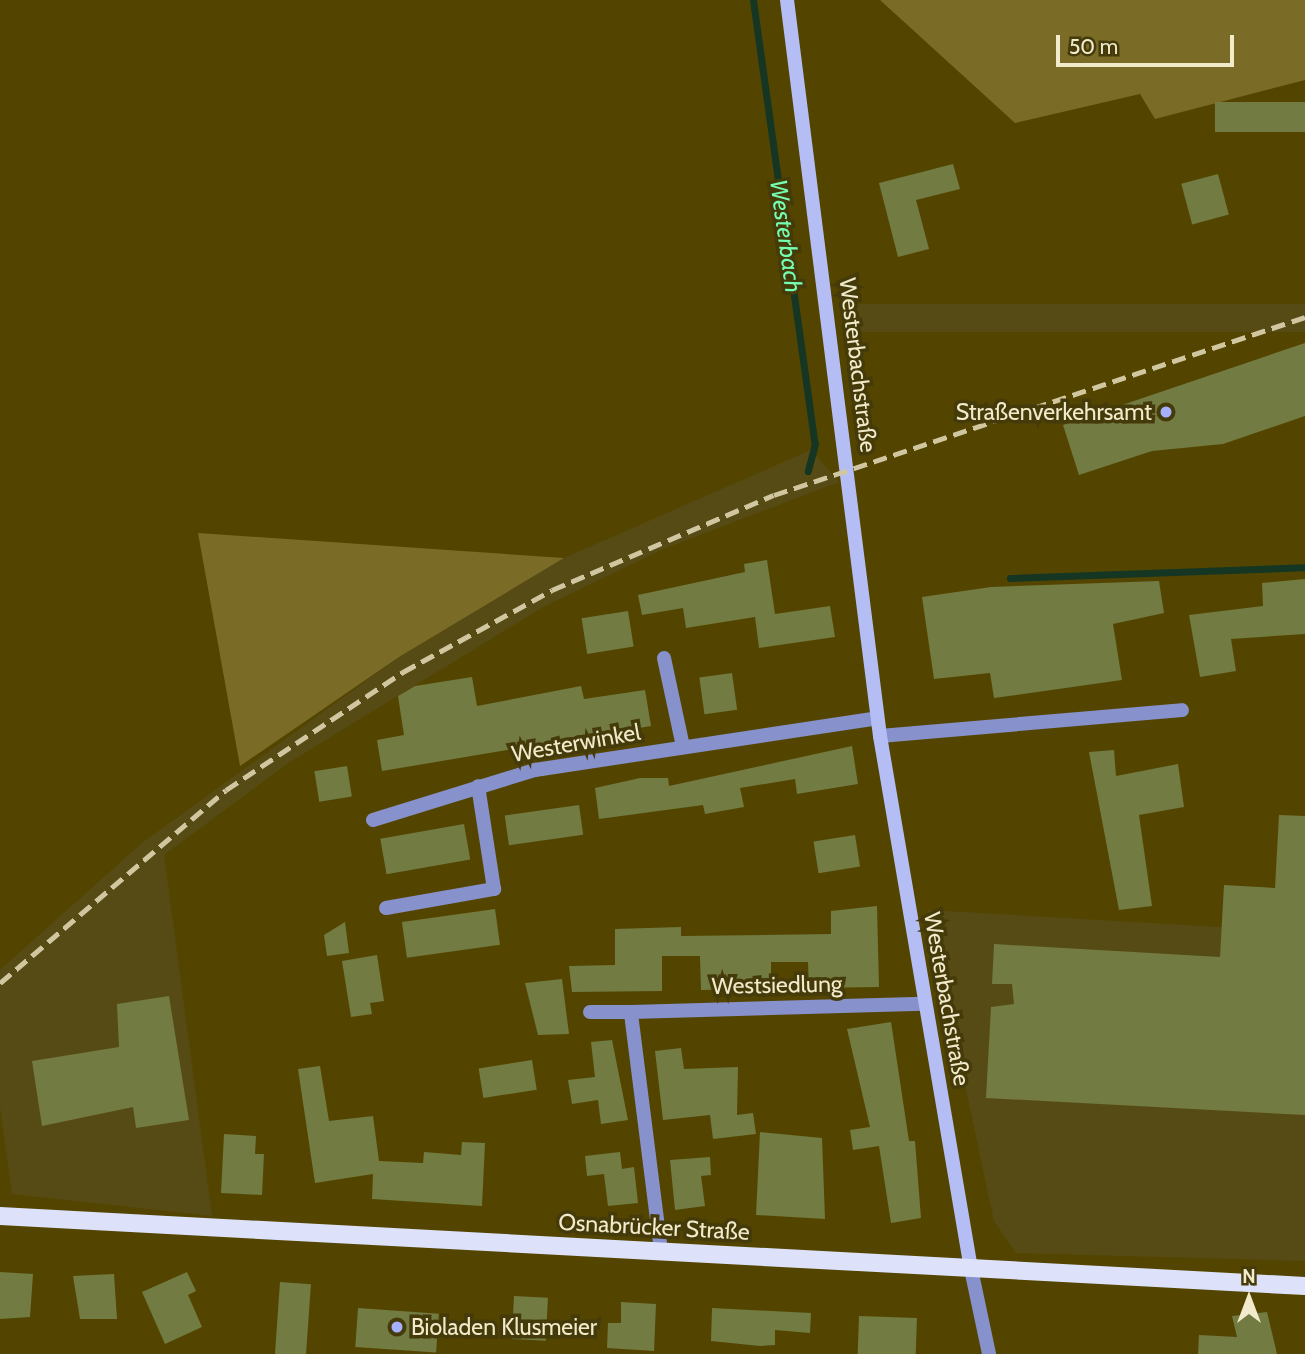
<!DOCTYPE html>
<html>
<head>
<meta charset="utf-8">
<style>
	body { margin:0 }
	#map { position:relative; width:1305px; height:1354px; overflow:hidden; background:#534500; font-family:Cabin,sans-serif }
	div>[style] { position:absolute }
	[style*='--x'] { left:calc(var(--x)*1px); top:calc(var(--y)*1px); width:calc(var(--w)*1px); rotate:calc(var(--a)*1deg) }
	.built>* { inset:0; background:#574b15; transform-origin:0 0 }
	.green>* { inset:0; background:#7a6b27 }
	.stream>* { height:7px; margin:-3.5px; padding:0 3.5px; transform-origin:3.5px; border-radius:3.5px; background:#153623 }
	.building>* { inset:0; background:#727b41; transform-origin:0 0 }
	.street>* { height:14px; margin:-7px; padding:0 7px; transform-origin:7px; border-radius:7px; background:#8791cb }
	.secondary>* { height:14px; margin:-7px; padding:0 7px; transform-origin:7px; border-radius:7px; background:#b4bef5 }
	.primary>* { height:18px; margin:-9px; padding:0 9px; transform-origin:9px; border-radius:9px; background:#dde2fa }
	.rail>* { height:5px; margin-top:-2.5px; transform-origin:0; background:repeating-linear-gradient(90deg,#d0c7a1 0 14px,transparent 0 21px) }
	.dots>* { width:19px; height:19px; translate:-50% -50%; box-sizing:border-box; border:4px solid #453b0a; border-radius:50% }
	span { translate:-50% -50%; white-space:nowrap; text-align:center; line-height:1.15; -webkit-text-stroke:7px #453b0a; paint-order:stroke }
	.street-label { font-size:23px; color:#f1eacb }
	.poi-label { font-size:23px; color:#f1eacb }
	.right { translate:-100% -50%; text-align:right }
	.left { translate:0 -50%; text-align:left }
	.water-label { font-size:24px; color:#75ffb2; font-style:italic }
	.north { position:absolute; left:1214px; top:1263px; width:70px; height:70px; -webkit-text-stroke:5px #453b0a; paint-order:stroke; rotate:0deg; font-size:19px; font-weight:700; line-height:28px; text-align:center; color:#f1eacb }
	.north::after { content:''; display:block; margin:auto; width:24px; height:32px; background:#f1eacb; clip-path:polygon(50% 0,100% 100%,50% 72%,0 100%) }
	.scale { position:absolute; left:1056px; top:35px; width:178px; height:32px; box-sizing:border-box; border:4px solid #f1eacb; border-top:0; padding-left:9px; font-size:21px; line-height:24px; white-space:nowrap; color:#f1eacb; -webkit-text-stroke:5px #453b0a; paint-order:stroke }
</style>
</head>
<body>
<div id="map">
	<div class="built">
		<div style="left:1305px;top:304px;width:28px;height:451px;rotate:90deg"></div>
		<div style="clip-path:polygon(811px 450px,839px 482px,663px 549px,543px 607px,288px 763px,164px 855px,212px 1216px,12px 1194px,0 1107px,0 970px,142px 843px,399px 657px,564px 558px)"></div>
		<div style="clip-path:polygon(928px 910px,1305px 932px,1305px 1261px,1016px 1253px,994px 1221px)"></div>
	</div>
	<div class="green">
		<div style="clip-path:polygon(880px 0,1305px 0,1305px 80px,1155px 119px,1140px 94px,1015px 123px)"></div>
		<div style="clip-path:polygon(198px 533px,564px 558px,399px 657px,240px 766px)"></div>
	</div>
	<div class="stream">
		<div style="--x:753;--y:0;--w:448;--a:82.1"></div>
		<div style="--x:815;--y:444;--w:28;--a:105"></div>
		<div style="--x:1010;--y:578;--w:295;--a:-2.1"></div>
	</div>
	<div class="building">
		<div style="left:1305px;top:102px;width:30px;height:90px;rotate:90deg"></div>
		<div style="clip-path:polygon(953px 164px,960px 189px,916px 200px,929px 249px,898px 257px,879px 183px)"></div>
		<div style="left:1218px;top:174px;width:42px;height:38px;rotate:75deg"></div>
		<div style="clip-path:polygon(1305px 343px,1305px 416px,1223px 444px,1152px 451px,1079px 475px,1063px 425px)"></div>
		<div style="clip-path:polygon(767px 560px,775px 614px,830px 606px,835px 637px,759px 648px,755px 617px,686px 628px,683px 608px,642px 615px,638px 595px,745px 572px,744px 564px)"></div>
		<div style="clip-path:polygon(1305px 579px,1305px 634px,1231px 639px,1236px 671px,1200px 677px,1189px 615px,1263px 606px,1262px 583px)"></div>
		<div style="clip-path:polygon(1159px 581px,1164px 613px,1113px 624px,1122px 680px,994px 698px,990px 673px,934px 679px,922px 597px,991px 587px)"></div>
		<div style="left:628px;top:611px;width:36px;height:47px;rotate:81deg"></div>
		<div style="left:732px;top:673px;width:37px;height:33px;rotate:82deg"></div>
		<div style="clip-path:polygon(472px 677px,477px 706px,581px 686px,584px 699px,645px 690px,651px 726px,382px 771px,377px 740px,404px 735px,398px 696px,415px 686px)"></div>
		<div style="clip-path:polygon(852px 746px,858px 784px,797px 794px,795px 779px,740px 788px,744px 807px,705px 814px,703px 805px,599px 819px,595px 788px,640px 778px,668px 778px,669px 786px)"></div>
		<div style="clip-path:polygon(1114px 750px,1116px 776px,1178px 764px,1184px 807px,1139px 815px,1152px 906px,1119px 910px,1089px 752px)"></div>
		<div style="left:347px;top:766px;width:31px;height:33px;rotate:81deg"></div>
		<div style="left:579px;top:805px;width:30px;height:75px;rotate:82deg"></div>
		<div style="clip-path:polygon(1279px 815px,1305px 816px,1305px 1115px,986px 1098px,991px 1007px,1014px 1004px,1012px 984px,992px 984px,994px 944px,1220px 957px,1224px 885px,1275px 888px)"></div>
		<div style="left:464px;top:824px;width:36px;height:85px;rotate:80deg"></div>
		<div style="left:855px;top:835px;width:32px;height:42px;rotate:81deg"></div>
		<div style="clip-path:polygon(877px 906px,879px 987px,809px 988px,808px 962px,771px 962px,771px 989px,701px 990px,700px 956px,662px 956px,662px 991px,572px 992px,569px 966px,615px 965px,615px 929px,681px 927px,681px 936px,831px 934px,831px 911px)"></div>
		<div style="left:495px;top:909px;width:36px;height:94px;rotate:82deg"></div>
		<div style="clip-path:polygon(345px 922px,349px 953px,327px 956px,324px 935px)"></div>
		<div style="clip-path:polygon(377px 955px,384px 1001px,370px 1003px,372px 1014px,351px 1017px,342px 961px)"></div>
		<div style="clip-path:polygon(562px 979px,569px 1034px,538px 1035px,525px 983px)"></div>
		<div style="clip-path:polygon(169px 996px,189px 1120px,136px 1128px,133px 1107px,42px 1126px,32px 1061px,119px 1047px,117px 1004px)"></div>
		<div style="clip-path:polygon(891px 1022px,909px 1141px,915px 1141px,921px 1218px,891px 1223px,879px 1146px,853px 1150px,850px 1130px,870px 1127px,847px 1029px)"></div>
		<div style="clip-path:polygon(612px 1040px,628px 1120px,601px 1124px,598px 1100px,572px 1104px,568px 1080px,595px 1077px,591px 1042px)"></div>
		<div style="clip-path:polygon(681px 1048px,684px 1069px,738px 1067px,737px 1115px,753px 1113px,756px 1134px,713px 1139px,710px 1115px,663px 1120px,655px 1051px)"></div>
		<div style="left:532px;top:1060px;width:30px;height:54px;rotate:81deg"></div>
		<div style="clip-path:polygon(320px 1066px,329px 1121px,373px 1116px,379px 1161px,423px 1163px,424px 1152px,461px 1155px,462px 1142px,485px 1143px,482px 1206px,372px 1199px,373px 1174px,315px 1183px,298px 1069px)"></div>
		<div style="clip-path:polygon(760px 1132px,822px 1138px,825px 1219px,756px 1215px)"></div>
		<div style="clip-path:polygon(224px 1134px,256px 1136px,255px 1154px,264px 1154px,262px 1195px,221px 1193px)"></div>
		<div style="clip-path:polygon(620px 1152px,622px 1169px,634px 1167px,638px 1203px,608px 1206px,604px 1174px,587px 1176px,585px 1156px)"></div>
		<div style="clip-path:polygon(710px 1157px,711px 1175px,701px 1176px,705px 1206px,675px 1210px,670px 1160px)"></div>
		<div style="clip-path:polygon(0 1272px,33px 1274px,30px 1317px,0 1319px)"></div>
		<div style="clip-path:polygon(187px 1272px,196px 1291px,188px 1295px,202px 1327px,165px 1344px,142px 1292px)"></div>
		<div style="clip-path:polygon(114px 1274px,117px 1319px,80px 1319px,73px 1276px)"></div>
		<div style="left:280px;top:1282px;width:31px;height:72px;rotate:4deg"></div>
		<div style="left:514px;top:1296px;width:34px;height:43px;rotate:3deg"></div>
		<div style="clip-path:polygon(621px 1302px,656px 1304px,654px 1351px,607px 1348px,608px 1323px,621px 1323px)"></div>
		<div style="left:358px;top:1308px;width:81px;height:39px;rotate:4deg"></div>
		<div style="clip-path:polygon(712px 1308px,811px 1313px,810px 1333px,775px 1330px,775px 1345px,760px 1346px,711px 1341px)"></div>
		<div style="clip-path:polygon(1267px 1312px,1277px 1354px,1198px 1354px,1199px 1335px,1237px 1337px,1232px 1316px)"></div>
		<div style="left:859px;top:1316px;width:58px;height:38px;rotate:2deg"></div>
	</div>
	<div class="street">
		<div style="--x:664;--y:658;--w:91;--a:77.9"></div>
		<div style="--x:880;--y:736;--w:303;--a:-4.9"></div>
		<div style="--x:373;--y:820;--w:170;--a:-17.2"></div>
		<div style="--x:535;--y:770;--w:346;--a:-8.6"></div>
		<div style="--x:386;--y:908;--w:110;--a:-10"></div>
		<div style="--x:494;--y:889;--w:104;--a:-98.8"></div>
		<div style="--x:590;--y:1012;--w:41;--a:0"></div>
		<div style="--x:661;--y:1251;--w:241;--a:-97.2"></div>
		<div style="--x:631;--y:1012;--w:292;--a:-1.6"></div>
		<div style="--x:971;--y:1269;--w:87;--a:78"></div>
	</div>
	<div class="secondary">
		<div style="--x:787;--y:0;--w:742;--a:82.8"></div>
		<div style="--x:880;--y:736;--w:541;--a:80.31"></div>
	</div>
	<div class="primary">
		<div style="--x:0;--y:1216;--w:1307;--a:3.07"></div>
	</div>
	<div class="rail">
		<div style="--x:0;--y:983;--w:297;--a:-40.5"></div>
		<div style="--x:226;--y:790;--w:213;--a:-33.7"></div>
		<div style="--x:403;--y:672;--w:170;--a:-28.8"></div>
		<div style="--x:552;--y:590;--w:241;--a:-23.2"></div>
		<div style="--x:774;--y:495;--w:560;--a:-18.53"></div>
	</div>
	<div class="dots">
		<div style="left:1166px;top:412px;background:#a5b1fc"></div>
		<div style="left:397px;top:1327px;background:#a5b1fc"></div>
	</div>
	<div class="street-label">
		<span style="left:858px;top:365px;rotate:83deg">Westerbachstraße</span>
		<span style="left:576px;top:743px;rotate:-10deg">Westerwinkel</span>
		<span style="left:777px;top:985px;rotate:-1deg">Westsiedlung</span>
		<span style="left:947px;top:999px;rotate:80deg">Westerbachstraße</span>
		<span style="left:654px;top:1227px;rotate:3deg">Osnabrücker Straße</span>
	</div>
	<div class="poi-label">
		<span class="right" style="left:1152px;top:412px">Straßenverkehrsamt</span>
		<span class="left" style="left:411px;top:1327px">Bioladen Klusmeier</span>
	</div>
	<div class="water-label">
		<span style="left:786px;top:236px;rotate:82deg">Westerbach</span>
	</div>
	<div class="north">N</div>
	<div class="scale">50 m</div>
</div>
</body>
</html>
